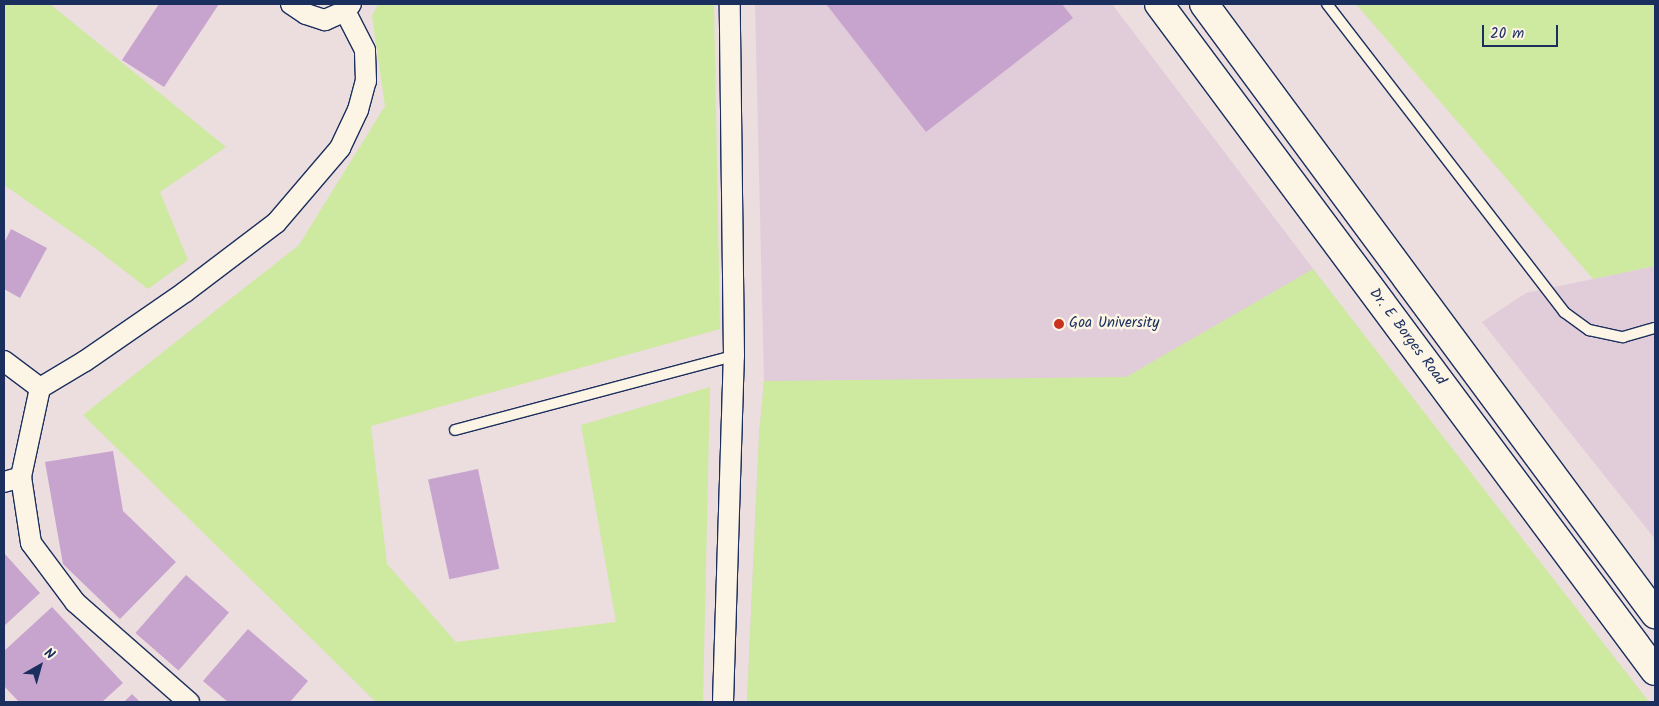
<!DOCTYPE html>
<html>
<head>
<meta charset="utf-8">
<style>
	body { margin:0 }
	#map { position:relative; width:1659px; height:706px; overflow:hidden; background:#ecddde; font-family:Kalam,sans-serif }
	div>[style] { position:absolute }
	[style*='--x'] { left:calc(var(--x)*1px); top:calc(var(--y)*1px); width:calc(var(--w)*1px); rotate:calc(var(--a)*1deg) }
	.built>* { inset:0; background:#e1ccd9 }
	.green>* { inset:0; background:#cee9a0 }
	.building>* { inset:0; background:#c7a4ce; transform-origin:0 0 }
	.roads { filter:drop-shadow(1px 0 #1b2f5e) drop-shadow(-1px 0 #1b2f5e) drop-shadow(0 1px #1b2f5e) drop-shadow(0 -1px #1b2f5e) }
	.service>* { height:10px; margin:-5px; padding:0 5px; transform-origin:5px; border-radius:5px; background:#fcf5e5 }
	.minor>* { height:20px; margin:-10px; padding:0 10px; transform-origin:10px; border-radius:10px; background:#fcf5e5 }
	.secondary>* { height:28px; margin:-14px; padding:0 14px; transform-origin:14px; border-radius:14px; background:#fcf5e5 }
	.dots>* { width:14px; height:14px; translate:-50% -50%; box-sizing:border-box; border:2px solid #fcf5e5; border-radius:50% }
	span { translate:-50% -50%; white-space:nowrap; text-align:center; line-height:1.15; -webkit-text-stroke:5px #fcf5e5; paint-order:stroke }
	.poi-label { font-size:15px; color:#1b2f5e }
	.left { translate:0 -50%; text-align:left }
	.street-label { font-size:15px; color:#1b2f5e }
	.frame { position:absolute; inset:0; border:5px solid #1b2f5e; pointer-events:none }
	.north { position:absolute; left:15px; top:641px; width:50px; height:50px; -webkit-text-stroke:4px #fcf5e5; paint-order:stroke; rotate:38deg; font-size:14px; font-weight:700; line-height:20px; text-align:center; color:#1b2f5e }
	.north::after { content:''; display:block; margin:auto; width:18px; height:22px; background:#1b2f5e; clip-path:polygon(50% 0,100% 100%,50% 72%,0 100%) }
	.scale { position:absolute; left:1482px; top:25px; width:76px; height:22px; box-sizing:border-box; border:2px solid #1b2f5e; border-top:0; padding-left:6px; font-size:15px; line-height:18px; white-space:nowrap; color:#1b2f5e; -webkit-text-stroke:4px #fcf5e5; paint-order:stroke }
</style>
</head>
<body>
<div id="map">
	<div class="built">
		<div style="clip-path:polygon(755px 4px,1112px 4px,1396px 378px,1649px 702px,747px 702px,759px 435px,764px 381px)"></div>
		<div style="clip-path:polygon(1655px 266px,1655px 539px,1482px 322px,1526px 293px)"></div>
	</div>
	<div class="green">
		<div style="clip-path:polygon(4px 4px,50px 4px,226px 147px,160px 192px,188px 260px,148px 289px,96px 249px,4px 185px)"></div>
		<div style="clip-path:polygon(378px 4px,714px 4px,720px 329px,371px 426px,387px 564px,456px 642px,616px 622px,581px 425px,710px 387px,703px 702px,376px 702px,83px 415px,299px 245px,385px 106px,372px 16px)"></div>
		<div style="clip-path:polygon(1356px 4px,1655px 4px,1655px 266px,1593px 279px)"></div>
		<div style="clip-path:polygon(1313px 269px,1649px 702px,747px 702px,759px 435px,764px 381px,1126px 377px)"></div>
	</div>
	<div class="building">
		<div style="clip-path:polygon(159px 4px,219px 4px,164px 87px,122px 60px)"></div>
		<div style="clip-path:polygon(826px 4px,1062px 4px,1073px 18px,926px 132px)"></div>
		<div style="clip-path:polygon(11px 229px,47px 248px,20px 298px,4px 289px,4px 243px)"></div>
		<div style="clip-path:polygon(113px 451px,123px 511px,176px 562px,120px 619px,63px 564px,45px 462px)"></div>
		<div style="left:478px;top:469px;width:102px;height:51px;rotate:78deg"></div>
		<div style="clip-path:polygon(4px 553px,40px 593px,4px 626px)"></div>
		<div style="left:186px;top:575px;width:57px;height:77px;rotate:41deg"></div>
		<div style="clip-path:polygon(52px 607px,123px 683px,102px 702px,19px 702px,4px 686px,4px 651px)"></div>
		<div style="clip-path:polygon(248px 629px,308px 681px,290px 702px,228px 702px,203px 681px)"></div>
		<div style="clip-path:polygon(132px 694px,140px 702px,124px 702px)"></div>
	</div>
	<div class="roads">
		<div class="service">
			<div style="--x:1327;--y:4;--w:389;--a:52.4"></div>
			<div style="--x:1564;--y:312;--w:31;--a:36"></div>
			<div style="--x:1589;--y:330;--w:35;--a:12"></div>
			<div style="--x:1623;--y:337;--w:33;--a:-16"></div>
			<div style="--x:455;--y:430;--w:289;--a:-14.9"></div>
		</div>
		<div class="minor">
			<div style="--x:291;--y:4;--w:18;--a:34"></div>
			<div style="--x:306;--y:14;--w:20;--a:18"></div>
			<div style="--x:325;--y:20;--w:22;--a:-24"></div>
			<div style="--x:345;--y:11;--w:9;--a:-49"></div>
			<div style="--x:4;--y:361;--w:45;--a:36.9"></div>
			<div style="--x:40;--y:388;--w:91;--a:102.1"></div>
			<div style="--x:21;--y:477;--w:67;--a:81.4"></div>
			<div style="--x:31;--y:543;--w:74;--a:53.3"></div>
			<div style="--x:75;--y:602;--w:152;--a:41.3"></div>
			<div style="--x:40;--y:388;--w:52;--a:-31"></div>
			<div style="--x:85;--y:361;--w:121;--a:-34.6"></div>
			<div style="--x:185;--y:292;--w:114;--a:-37.2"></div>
			<div style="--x:276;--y:223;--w:99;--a:-49.5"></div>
			<div style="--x:340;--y:148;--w:42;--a:-64.7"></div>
			<div style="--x:358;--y:110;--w:30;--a:-75"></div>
			<div style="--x:366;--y:81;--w:31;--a:-92"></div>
			<div style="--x:365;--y:50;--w:44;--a:-117.1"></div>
			<div style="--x:4;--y:482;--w:18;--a:-16"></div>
			<div style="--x:723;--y:702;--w:346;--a:-88.2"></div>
			<div style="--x:734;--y:356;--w:352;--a:-90.7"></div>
		</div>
		<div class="secondary">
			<div style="--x:1159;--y:4;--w:831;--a:53.36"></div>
			<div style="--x:1204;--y:4;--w:759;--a:53.52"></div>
		</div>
	</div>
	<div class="dots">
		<div style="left:1059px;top:324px;background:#c8321e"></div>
	</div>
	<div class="poi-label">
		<span class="left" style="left:1069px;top:324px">Goa University</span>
	</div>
	<div class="street-label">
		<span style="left:1407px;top:337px;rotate:53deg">Dr. E Borges Road</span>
	</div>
	<div class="frame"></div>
	<div class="north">N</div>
	<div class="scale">20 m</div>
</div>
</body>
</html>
